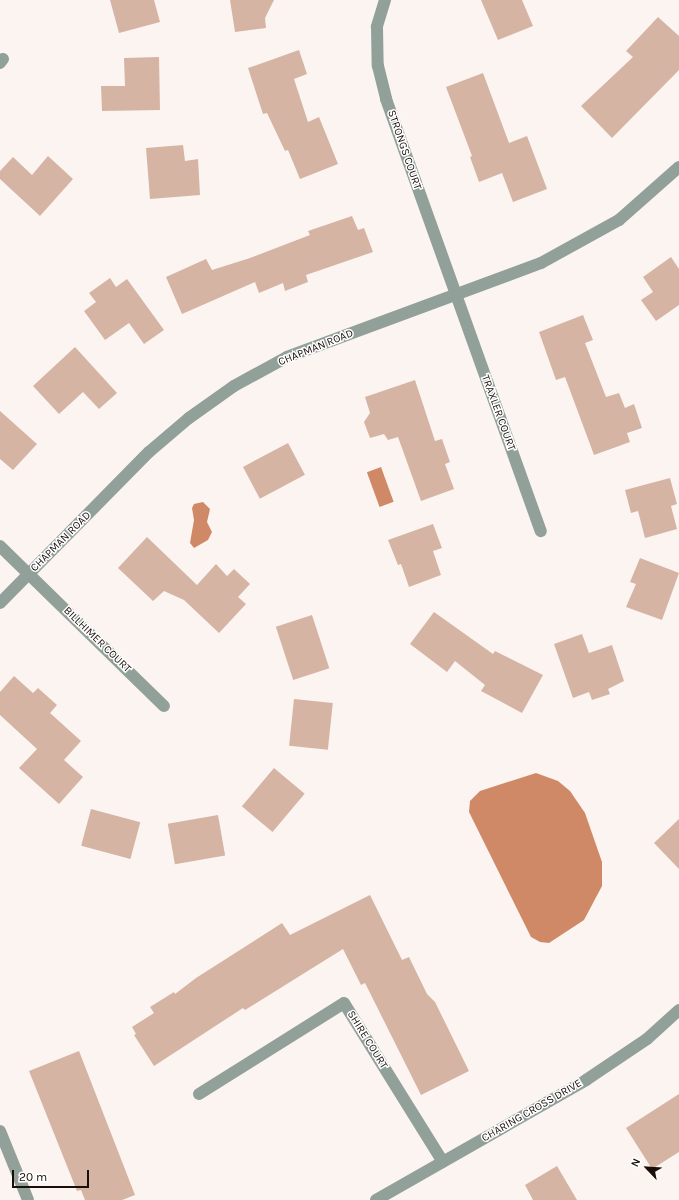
<!DOCTYPE html>
<html>
<head>
<meta charset="utf-8">
<style>
	body { margin:0 }
	#map { position:relative; width:679px; height:1200px; overflow:hidden; background:#fbf4f1; font-family:Karla,sans-serif }
	div>[style] { position:absolute }
	[style*='--x'] { left:calc(var(--x)*1px); top:calc(var(--y)*1px); width:calc(var(--w)*1px); rotate:calc(var(--a)*1deg) }
	.water>* { inset:0; background:#d08967; transform-origin:0 0 }
	.building>* { inset:0; background:#d6b4a4; transform-origin:0 0 }
	.street>* { height:12px; margin:-6px; padding:0 6px; transform-origin:6px; border-radius:6px; background:#91a19a }
	span { translate:-50% -50%; white-space:nowrap; text-align:center; line-height:1.15; -webkit-text-stroke:3px #fff; paint-order:stroke }
	.street-label { font-size:11px; color:#190e08 }
	.north { position:absolute; left:627px; top:1148px; width:40px; height:40px; -webkit-text-stroke:3px #fff; paint-order:stroke; rotate:295deg; font-size:11px; font-weight:700; line-height:16px; text-align:center; color:#190e08 }
	.north::after { content:''; display:block; margin:auto; width:14px; height:18px; background:#190e08; clip-path:polygon(50% 0,100% 100%,50% 72%,0 100%) }
	.scale { position:absolute; left:12px; top:1170px; width:77px; height:18px; box-sizing:border-box; border:2px solid #190e08; border-top:0; padding-left:5px; font-size:12px; line-height:14px; white-space:nowrap; color:#190e08; -webkit-text-stroke:3px #fff; paint-order:stroke }
</style>
</head>
<body>
<div id="map">
	<div class="water">
		<div style="left:381px;top:467px;width:37px;height:15px;rotate:70deg"></div>
		<div style="clip-path:polygon(203px 502px,210px 509px,207px 522px,212px 532px,208px 540px,194px 548px,190px 543px,194px 520px,192px 508px,194px 504px)"></div>
		<div style="clip-path:polygon(536px 773px,558px 781px,570px 791px,585px 813px,602px 862px,602px 886px,584px 920px,549px 943px,540px 942px,531px 937px,469px 812px,470px 801px,480px 791px)"></div>
	</div>
	<div class="building">
		<div style="clip-path:polygon(110px 0,154px 0,160px 22px,119px 33px)"></div>
		<div style="clip-path:polygon(230px 0,274px 0,265px 18px,266px 28px,235px 32px)"></div>
		<div style="clip-path:polygon(481px 0,522px 0,533px 26px,498px 40px)"></div>
		<div style="clip-path:polygon(658px 17px,679px 36px,679px 70px,612px 138px,581px 106px,633px 57px,626px 51px)"></div>
		<div style="clip-path:polygon(299px 50px,307px 74px,294px 79px,308px 122px,319px 117px,338px 164px,300px 179px,288px 150px,285px 151px,267px 113px,263px 114px,248px 68px)"></div>
		<div style="clip-path:polygon(159px 57px,160px 110px,102px 111px,101px 86px,125px 86px,124px 58px)"></div>
		<div style="clip-path:polygon(483px 73px,509px 143px,527px 136px,547px 189px,513px 202px,502px 173px,479px 182px,470px 157px,472px 156px,446px 87px)"></div>
		<div style="clip-path:polygon(183px 145px,185px 161px,198px 159px,200px 195px,150px 199px,146px 148px)"></div>
		<div style="clip-path:polygon(48px 156px,73px 179px,40px 216px,0 179px,0 171px,13px 157px,32px 175px)"></div>
		<div style="clip-path:polygon(352px 216px,358px 230px,364px 228px,373px 252px,306px 275px,308px 282px,285px 291px,283px 283px,259px 293px,255px 282px,182px 314px,166px 277px,206px 259px,212px 270px,250px 258px,310px 235px,308px 231px)"></div>
		<div style="clip-path:polygon(671px 257px,679px 269px,679px 305px,656px 321px,641px 300px,653px 292px,643px 277px)"></div>
		<div style="clip-path:polygon(110px 278px,116px 287px,127px 279px,164px 330px,144px 344px,129px 323px,105px 340px,84px 311px,96px 302px,89px 293px)"></div>
		<div style="clip-path:polygon(583px 315px,593px 340px,585px 343px,606px 397px,619px 393px,625px 408px,634px 404px,642px 428px,627px 433px,630px 442px,594px 455px,565px 377px,556px 380px,539px 332px)"></div>
		<div style="clip-path:polygon(75px 347px,117px 393px,99px 409px,83px 392px,59px 414px,33px 386px)"></div>
		<div style="clip-path:polygon(415px 380px,435px 441px,442px 439px,450px 462px,445px 464px,454px 489px,421px 501px,398px 437px,388px 440px,384px 434px,370px 438px,364px 422px,370px 413px,365px 397px)"></div>
		<div style="clip-path:polygon(0 411px,37px 444px,13px 470px,0 459px)"></div>
		<div style="left:288px;top:443px;width:36px;height:51px;rotate:62deg"></div>
		<div style="clip-path:polygon(670px 478px,677px 504px,671px 506px,677px 529px,645px 538px,638px 511px,631px 513px,625px 490px)"></div>
		<div style="clip-path:polygon(433px 524px,442px 548px,433px 551px,441px 575px,409px 587px,401px 564px,398px 565px,388px 540px)"></div>
		<div style="clip-path:polygon(147px 537px,197px 585px,216px 564px,227px 576px,234px 569px,250px 584px,238px 597px,246px 604px,219px 633px,184px 600px,164px 591px,153px 601px,118px 568px)"></div>
		<div style="clip-path:polygon(640px 558px,679px 573px,662px 620px,626px 607px,636px 584px,630px 582px)"></div>
		<div style="clip-path:polygon(434px 612px,493px 654px,495px 651px,543px 675px,522px 713px,481px 691px,485px 685px,455px 661px,447px 672px,410px 644px)"></div>
		<div style="left:312px;top:615px;width:56px;height:38px;rotate:72deg"></div>
		<div style="clip-path:polygon(582px 634px,589px 653px,612px 645px,624px 681px,608px 689px,610px 694px,592px 700px,589px 692px,573px 698px,554px 644px)"></div>
		<div style="clip-path:polygon(14px 676px,33px 693px,38px 688px,57px 705px,50px 713px,81px 741px,64px 760px,83px 777px,59px 804px,19px 768px,37px 749px,0 715px,0 692px)"></div>
		<div style="left:294px;top:699px;width:39px;height:47px;rotate:6deg"></div>
		<div style="left:274px;top:768px;width:40px;height:50px;rotate:40deg"></div>
		<div style="left:91px;top:809px;width:51px;height:38px;rotate:15deg"></div>
		<div style="left:218px;top:815px;width:41px;height:51px;rotate:80deg"></div>
		<div style="clip-path:polygon(679px 819px,679px 869px,654px 843px)"></div>
		<div style="clip-path:polygon(370px 895px,402px 960px,409px 957px,427px 994px,435px 1002px,469px 1071px,421px 1095px,365px 983px,361px 985px,343px 949px,245px 1010px,243px 1008px,154px 1066px,134px 1035px,136px 1034px,132px 1027px,154px 1013px,150px 1007px,174px 992px,175px 994px,196px 978px,282px 923px,290px 935px)"></div>
		<div style="clip-path:polygon(79px 1051px,135px 1195px,122px 1200px,85px 1200px,81px 1190px,77px 1191px,29px 1071px)"></div>
		<div style="clip-path:polygon(679px 1094px,679px 1152px,652px 1169px,626px 1128px)"></div>
		<div style="clip-path:polygon(557px 1166px,577px 1200px,533px 1200px,525px 1185px)"></div>
	</div>
	<div class="street">
		<div style="--x:385;--y:0;--w:28;--a:107"></div>
		<div style="--x:377;--y:27;--w:39;--a:89"></div>
		<div style="--x:378;--y:66;--w:34;--a:76"></div>
		<div style="--x:386;--y:99;--w:459;--a:70.3"></div>
		<div style="--x:0;--y:63;--w:5;--a:-53"></div>
		<div style="--x:0;--y:546;--w:229;--a:44.3"></div>
		<div style="--x:0;--y:603;--w:212;--a:-45.4"></div>
		<div style="--x:149;--y:452;--w:52;--a:-40.4"></div>
		<div style="--x:189;--y:418;--w:55;--a:-35.4"></div>
		<div style="--x:234;--y:386;--w:60;--a:-28.7"></div>
		<div style="--x:287;--y:357;--w:271;--a:-20.3"></div>
		<div style="--x:541;--y:263;--w:89;--a:-28.9"></div>
		<div style="--x:619;--y:220;--w:80;--a:-41.5"></div>
		<div style="--x:199;--y:1094;--w:171;--a:-32.1"></div>
		<div style="--x:344;--y:1003;--w:187;--a:58.1"></div>
		<div style="--x:0;--y:1131;--w:74;--a:67.9"></div>
		<div style="--x:376;--y:1200;--w:242;--a:-29.7"></div>
		<div style="--x:586;--y:1080;--w:73;--a:-33.9"></div>
		<div style="--x:647;--y:1039;--w:43;--a:-42.2"></div>
	</div>
	<div class="street-label">
		<span style="left:404px;top:150px;rotate:71deg">STRONGS COURT</span>
		<span style="left:316px;top:348px;rotate:-22deg">CHAPMAN ROAD</span>
		<span style="left:498px;top:413px;rotate:70deg">TRAXLER COURT</span>
		<span style="left:61px;top:542px;rotate:-45deg">CHAPMAN ROAD</span>
		<span style="left:97px;top:640px;rotate:44deg">BILLHIMER COURT</span>
		<span style="left:367px;top:1040px;rotate:58deg">SHIRE COURT</span>
		<span style="left:532px;top:1111px;rotate:-30deg">CHARING CROSS DRIVE</span>
	</div>
	<div class="north">N</div>
	<div class="scale">20 m</div>
</div>
</body>
</html>
